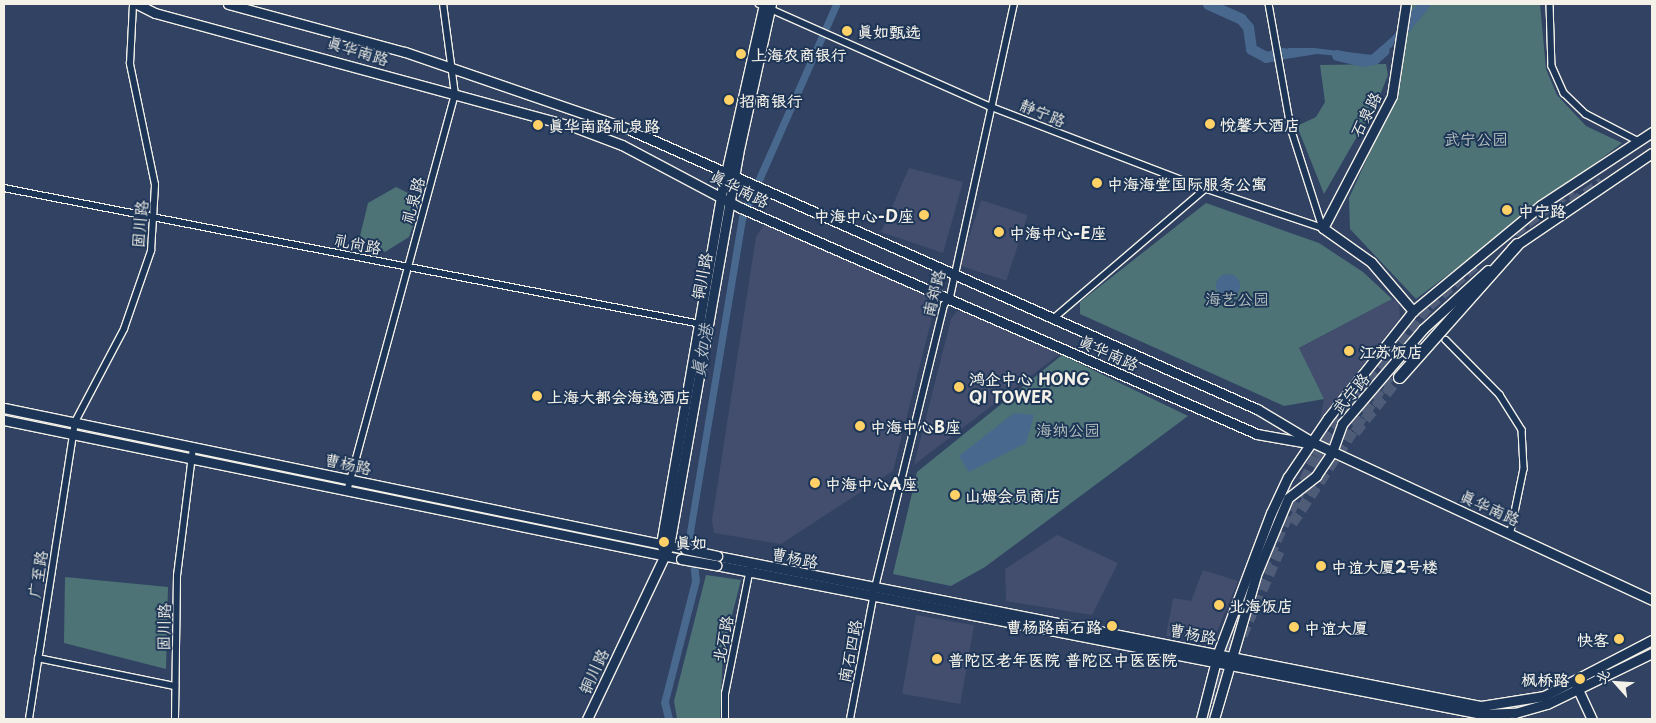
<!DOCTYPE html>
<html>
<head>
<meta charset="utf-8">
<style>
	body { margin:0 }
	#map { position:relative; width:1656px; height:723px; overflow:hidden; background:#314263; font-family:"Playpen Sans","LXGW WenKai TC",sans-serif }
	div>[style] { position:absolute }
	[style*='--x'] { left:calc(var(--x)*1px); top:calc(var(--y)*1px); width:calc(var(--w)*1px); rotate:calc(var(--a)*1deg) }
	.built>* { inset:0; background:#434e6e; transform-origin:0 0 }
	.green>* { inset:0; background:#4d7376 }
	.water>* { inset:0; background:#48688e }
	.round { border-radius:50% }
	.river>* { height:11px; margin:-5.5px; padding:0 5.5px; transform-origin:5.5px; border-radius:5.5px; background:#48688e }
	.highway-tunnel>* { height:11px; margin-top:-5.5px; transform-origin:0; background:repeating-linear-gradient(90deg,#4e5c77 0 11px,transparent 0 16.5px) }
	.roads { filter:drop-shadow(1px 0 #f4f1e8) drop-shadow(-1px 0 #f4f1e8) drop-shadow(0 1px #f4f1e8) drop-shadow(0 -1px #f4f1e8) }
	.street>* { height:5.5px; margin:-2.75px; padding:0 2.75px; transform-origin:2.75px; border-radius:2.75px; background:#1d3557 }
	.secondary>* { height:9px; margin:-4.5px; padding:0 4.5px; transform-origin:4.5px; border-radius:4.5px; background:#1d3557 }
	.primary>* { height:9px; margin:-4.5px; padding:0 4.5px; transform-origin:4.5px; border-radius:4.5px; background:#1d3557 }
	.highway>* { height:11px; margin:-5.5px; padding:0 5.5px; transform-origin:5.5px; border-radius:5.5px; background:#1d3557 }
	.bridges { filter:drop-shadow(1px 0 #f4f1e8) drop-shadow(-1px 0 #f4f1e8) drop-shadow(0 1px #f4f1e8) drop-shadow(0 -1px #f4f1e8) }
	.primary-bridge>* { height:9px; margin:-4.5px; padding:0 4.5px; transform-origin:4.5px; border-radius:4.5px; background:#1d3557 }
	.dots>* { width:14px; height:14px; translate:-50% -50%; box-sizing:border-box; border:2px solid #1d3557; border-radius:50% }
	span { translate:-50% -50%; white-space:nowrap; text-align:center; line-height:1.15; -webkit-text-stroke:4px #1d3557; paint-order:stroke }
	.poi-label { font-size:16px; color:#f4f1e8; font-weight:700 }
	.left { translate:0 -50%; text-align:left }
	.right { translate:-100% -50%; text-align:right }
	.street-label { font-size:16px; color:#f4f1e8 }
	.park-label { font-size:16px; color:#bac5c0 }
	.water-label { font-size:18px; color:#b8c1c8; font-style:italic }
	.frame { position:absolute; inset:0; border:5px solid #f4f1e8; pointer-events:none }
	.north { position:absolute; left:1591px; top:658px; width:50px; height:50px; -webkit-text-stroke:4px #1d3557; paint-order:stroke; rotate:296deg; font-size:14px; font-weight:700; line-height:20px; text-align:center; color:#f4f1e8 }
	.north::after { content:''; display:block; margin:auto; width:18px; height:22px; background:#f4f1e8; clip-path:polygon(50% 0,100% 100%,50% 72%,0 100%) }
</style>
</head>
<body>
<div id="map">
	<div class="built">
		<div style="clip-path:polygon(909px 168px,963px 182px,943px 253px,881px 232px)"></div>
		<div style="left:981px;top:200px;width:49px;height:69px;rotate:18deg"></div>
		<div style="clip-path:polygon(764px 224px,919px 289px,930px 298px,933px 314px,893px 471px,781px 544px,714px 533px,712px 520px,756px 237px)"></div>
		<div style="clip-path:polygon(1392px 299px,1399px 303px,1400px 318px,1320px 419px,1324px 399px,1298px 349px)"></div>
		<div style="clip-path:polygon(957px 311px,973px 312px,1061px 353px,914px 465px,951px 319px)"></div>
		<div style="clip-path:polygon(1057px 535px,1118px 563px,1092px 615px,1006px 601px,1005px 569px)"></div>
		<div style="clip-path:polygon(1203px 570px,1238px 581px,1216px 634px,1204px 642px,1166px 636px,1173px 598px,1191px 601px)"></div>
		<div style="left:916px;top:615px;width:59px;height:80px;rotate:10deg"></div>
	</div>
	<div class="green">
		<div style="clip-path:polygon(1411px 4px,1540px 4px,1546px 69px,1557px 95px,1586px 126px,1622px 143px,1416px 299px,1350px 229px,1349px 198px,1400px 86px)"></div>
		<div style="clip-path:polygon(1386px 64px,1388px 75px,1378px 100px,1324px 194px,1297px 126px,1316px 117px,1325px 102px,1320px 65px)"></div>
		<div style="clip-path:polygon(396px 187px,422px 200px,409px 237px,385px 252px,360px 236px,368px 203px)"></div>
		<div style="clip-path:polygon(1206px 203px,1319px 243px,1363px 272px,1392px 299px,1299px 348px,1324px 399px,1284px 406px,1080px 314px,1080px 302px)"></div>
		<div style="clip-path:polygon(1062px 355px,1188px 416px,985px 567px,951px 586px,893px 574px,917px 472px)"></div>
		<div style="clip-path:polygon(706px 575px,741px 580px,723px 650px,720px 719px,677px 719px,674px 701px)"></div>
		<div style="clip-path:polygon(65px 577px,168px 587px,166px 669px,64px 643px)"></div>
	</div>
	<div class="water">
		<div style="clip-path:polygon(833px 4px,841px 4px,746px 220px,694px 532px,700px 581px,669px 702px,673px 719px,665px 719px,661px 703px,692px 581px,687px 532px,739px 217px)"></div>
		<div style="clip-path:polygon(1204px 4px,1251px 25px,1251px 49px,1266px 57px,1289px 48px,1314px 48px,1372px 55px,1398px 31px,1397px 37px,1392px 47px,1374px 59px,1317px 54px,1267px 62px,1249px 52px,1244px 27px)"></div>
		<div class="round" style="left:1216px;top:274px;width:24px;height:24px"></div>
		<div style="clip-path:polygon(1014px 413px,1034px 415px,1026px 443px,969px 472px,959px 456px)"></div>
	</div>
	<div class="river">
		<div style="--x:1208;--y:4;--w:36;--a:24"></div>
		<div style="--x:1241;--y:19;--w:11;--a:49"></div>
		<div style="--x:1248;--y:27;--w:22;--a:82"></div>
		<div style="--x:1251;--y:49;--w:17;--a:28"></div>
		<div style="--x:1266;--y:57;--w:18;--a:-13"></div>
		<div style="--x:1402;--y:31;--w:35;--a:-51"></div>
		<div style="--x:1337;--y:55;--w:27;--a:13"></div>
		<div style="--x:1363;--y:61;--w:11;--a:-10"></div>
		<div style="--x:1374;--y:59;--w:13;--a:-42"></div>
	</div>
	<div class="highway-tunnel">
		<div style="--x:1572;--y:203;--w:37;--a:-35"></div>
		<div style="--x:1514;--y:232;--w:72;--a:-36.6"></div>
		<div style="--x:1355;--y:432;--w:70;--a:-51.3"></div>
		<div style="--x:1292;--y:523;--w:183;--a:-56.6"></div>
		<div style="--x:1262;--y:570;--w:126;--a:-64.7"></div>
		<div style="--x:1316;--y:456;--w:92;--a:-56.5"></div>
		<div style="--x:1367;--y:379;--w:97;--a:-50"></div>
		<div style="--x:1429;--y:305;--w:64;--a:-41.2"></div>
		<div style="--x:1242;--y:635;--w:92;--a:-66.2"></div>
		<div style="--x:1206;--y:719;--w:40;--a:-77"></div>
		<div style="--x:1215;--y:680;--w:63;--a:-66.7"></div>
	</div>
	<div class="roads">
		<div class="street">
			<div style="--x:759;--y:4;--w:252;--a:23.9"></div>
			<div style="--x:989;--y:106;--w:221;--a:21"></div>
			<div style="--x:1195;--y:185;--w:135;--a:18.6"></div>
			<div style="--x:1269;--y:4;--w:126;--a:79.9"></div>
			<div style="--x:1291;--y:128;--w:105;--a:72.3"></div>
			<div style="--x:1550;--y:4;--w:62;--a:88.2"></div>
			<div style="--x:1552;--y:66;--w:30;--a:66"></div>
			<div style="--x:1564;--y:93;--w:30;--a:44"></div>
			<div style="--x:1586;--y:114;--w:59;--a:27.4"></div>
			<div style="--x:4;--y:188;--w:710;--a:11.04"></div>
			<div style="--x:1054;--y:318;--w:200;--a:-40.5"></div>
			<div style="--x:1446;--y:340;--w:77;--a:45.5"></div>
			<div style="--x:1500;--y:395;--w:41;--a:57.8"></div>
			<div style="--x:1522;--y:430;--w:39;--a:87"></div>
			<div style="--x:1524;--y:469;--w:64;--a:101.7"></div>
			<div style="--x:348;--y:488;--w:407;--a:-74.8"></div>
			<div style="--x:455;--y:95;--w:92;--a:-97.5"></div>
			<div style="--x:38;--y:658;--w:140;--a:11.6"></div>
			<div style="--x:29;--y:719;--w:301;--a:-81.2"></div>
			<div style="--x:75;--y:422;--w:105;--a:-62.2"></div>
			<div style="--x:124;--y:329;--w:83;--a:-70.9"></div>
			<div style="--x:151;--y:251;--w:66;--a:-86.5"></div>
			<div style="--x:155;--y:185;--w:124;--a:-101.7"></div>
			<div style="--x:130;--y:64;--w:60;--a:-87.1"></div>
			<div style="--x:175;--y:719;--w:143;--a:-89.2"></div>
			<div style="--x:177;--y:576;--w:130;--a:-82.9"></div>
			<div style="--x:725;--y:719;--w:25;--a:-90"></div>
			<div style="--x:725;--y:694;--w:127;--a:-78.7"></div>
			<div style="--x:850;--y:719;--w:133;--a:-79.2"></div>
			<div style="--x:875;--y:588;--w:291;--a:-76.3"></div>
			<div style="--x:944;--y:305;--w:10;--a:-53"></div>
			<div style="--x:950;--y:297;--w:300;--a:-77.7"></div>
		</div>
		<div class="secondary">
			<div style="--x:137;--y:4;--w:20;--a:27"></div>
			<div style="--x:155;--y:13;--w:437;--a:15.2"></div>
			<div style="--x:577;--y:128;--w:48;--a:20.7"></div>
			<div style="--x:622;--y:145;--w:135;--a:27.9"></div>
			<div style="--x:741;--y:208;--w:563;--a:23.65"></div>
			<div style="--x:1257;--y:434;--w:52;--a:10"></div>
			<div style="--x:228;--y:4;--w:183;--a:15.2"></div>
			<div style="--x:405;--y:52;--w:236;--a:19"></div>
			<div style="--x:628;--y:129;--w:689;--a:24"></div>
			<div style="--x:1257;--y:409;--w:66;--a:30.8"></div>
			<div style="--x:1314;--y:443;--w:373;--a:24.9"></div>
			<div style="--x:1406;--y:4;--w:93;--a:98.7"></div>
			<div style="--x:1392;--y:96;--w:149;--a:117.6"></div>
			<div style="--x:1323;--y:228;--w:59;--a:35.3"></div>
			<div style="--x:1371;--y:262;--w:65;--a:49.4"></div>
			<div style="--x:664;--y:551;--w:8;--a:-113"></div>
			<div style="--x:661;--y:544;--w:354;--a:-80.2"></div>
			<div style="--x:721;--y:195;--w:196;--a:-77.3"></div>
			<div style="--x:1575;--y:683;--w:40;--a:65"></div>
			<div style="--x:587;--y:719;--w:191;--a:-64.6"></div>
			<div style="--x:669;--y:546;--w:398;--a:-80"></div>
			<div style="--x:738;--y:154;--w:154;--a:-77.6"></div>
		</div>
		<div class="primary">
			<div style="--x:1512;--y:248;--w:169;--a:-34.2"></div>
			<div style="--x:4;--y:408;--w:695;--a:11.7"></div>
			<div style="--x:4;--y:420;--w:691;--a:11.6"></div>
			<div style="--x:717;--y:556;--w:779;--a:11.11"></div>
			<div style="--x:1481;--y:706;--w:64;--a:-9"></div>
			<div style="--x:1544;--y:696;--w:122;--a:-27.4"></div>
			<div style="--x:716;--y:565;--w:779;--a:11.02"></div>
			<div style="--x:1481;--y:714;--w:34;--a:-2"></div>
			<div style="--x:1515;--y:713;--w:33;--a:-16"></div>
			<div style="--x:1547;--y:704;--w:117;--a:-25.9"></div>
			<div style="--x:1201;--y:719;--w:68;--a:-75.6"></div>
			<div style="--x:1218;--y:653;--w:150;--a:-69.3"></div>
			<div style="--x:1271;--y:513;--w:40;--a:-65"></div>
			<div style="--x:1288;--y:477;--w:71;--a:-55.9"></div>
			<div style="--x:1328;--y:418;--w:137;--a:-51.5"></div>
			<div style="--x:1413;--y:311;--w:166;--a:-39.6"></div>
			<div style="--x:1541;--y:205;--w:133;--a:-33.3"></div>
			<div style="--x:1214;--y:719;--w:150;--a:-73.7"></div>
			<div style="--x:1256;--y:575;--w:83;--a:-67.4"></div>
			<div style="--x:1288;--y:498;--w:36;--a:-38"></div>
			<div style="--x:1316;--y:476;--w:29;--a:-56"></div>
			<div style="--x:1332;--y:452;--w:30;--a:-70"></div>
			<div style="--x:1342;--y:424;--w:125;--a:-49.5"></div>
			<div style="--x:1423;--y:329;--w:88;--a:-42.2"></div>
		</div>
		<div class="highway">
			<div style="--x:1399;--y:377;--w:178;--a:-48.4"></div>
		</div>
	</div>
	<div class="bridges">
		<div class="primary-bridge">
			<div style="--x:685;--y:549;--w:33;--a:12"></div>
			<div style="--x:681;--y:559;--w:36;--a:10"></div>
		</div>
	</div>
	<div class="dots">
		<div style="left:847px;top:31px;background:#ffd166"></div>
		<div style="left:741px;top:54px;background:#ffd166"></div>
		<div style="left:729px;top:100px;background:#ffd166"></div>
		<div style="left:1210px;top:124px;background:#ffd166"></div>
		<div style="left:538px;top:125px;background:#ffd166"></div>
		<div style="left:1097px;top:183px;background:#ffd166"></div>
		<div style="left:1507px;top:210px;background:#ffd166"></div>
		<div style="left:924px;top:215px;background:#ffd166"></div>
		<div style="left:999px;top:232px;background:#ffd166"></div>
		<div style="left:1349px;top:351px;background:#ffd166"></div>
		<div style="left:959px;top:387px;background:#ffd166"></div>
		<div style="left:537px;top:396px;background:#ffd166"></div>
		<div style="left:860px;top:426px;background:#ffd166"></div>
		<div style="left:815px;top:483px;background:#ffd166"></div>
		<div style="left:955px;top:495px;background:#ffd166"></div>
		<div style="left:664px;top:542px;background:#ffd166"></div>
		<div style="left:1321px;top:566px;background:#ffd166"></div>
		<div style="left:1219px;top:605px;background:#ffd166"></div>
		<div style="left:1112px;top:626px;background:#ffd166"></div>
		<div style="left:1294px;top:627px;background:#ffd166"></div>
		<div style="left:1619px;top:639px;background:#ffd166"></div>
		<div style="left:937px;top:659px;background:#ffd166"></div>
		<div style="left:1580px;top:679px;background:#ffd166"></div>
	</div>
	<div class="poi-label">
		<span class="left" style="left:857px;top:31px">真如甄选</span>
		<span class="left" style="left:751px;top:54px">上海农商银行</span>
		<span class="left" style="left:739px;top:100px">招商银行</span>
		<span class="left" style="left:1220px;top:124px">悦馨大酒店</span>
		<span class="left" style="left:548px;top:125px">真华南路礼泉路</span>
		<span class="left" style="left:1107px;top:183px">中海海堂国际服务公寓</span>
		<span class="left" style="left:1518px;top:210px">中宁路</span>
		<span class="right" style="left:914px;top:215px">中海中心-D座</span>
		<span class="left" style="left:1009px;top:232px">中海中心-E座</span>
		<span class="left" style="left:1359px;top:351px">江苏饭店</span>
		<span class="left" style="left:969px;top:387px">鸿企中心 HONG<br>QI TOWER</span>
		<span class="left" style="left:547px;top:396px">上海大都会海逸酒店</span>
		<span class="left" style="left:870px;top:426px">中海中心B座</span>
		<span class="left" style="left:825px;top:483px">中海中心A座</span>
		<span class="left" style="left:965px;top:495px">山姆会员商店</span>
		<span class="left" style="left:675px;top:542px">真如</span>
		<span class="left" style="left:1331px;top:566px">中谊大厦2号楼</span>
		<span class="left" style="left:1229px;top:605px">北海饭店</span>
		<span class="right" style="left:1102px;top:626px">曹杨路南石路</span>
		<span class="left" style="left:1304px;top:627px">中谊大厦</span>
		<span class="right" style="left:1609px;top:639px">快客</span>
		<span class="left" style="left:948px;top:659px">普陀区老年医院 普陀区中医医院</span>
		<span class="right" style="left:1569px;top:679px">枫桥路</span>
	</div>
	<div class="street-label">
		<span style="left:358px;top:50px;rotate:17deg">真华南路</span>
		<span style="left:1043px;top:112px;rotate:22deg">静宁路</span>
		<span style="left:1365px;top:114px;rotate:-63deg">石泉路</span>
		<span style="left:740px;top:188px;rotate:27deg">真华南路</span>
		<span style="left:412px;top:200px;rotate:-75deg">礼泉路</span>
		<span style="left:139px;top:224px;rotate:-85deg">固川路</span>
		<span style="left:358px;top:243px;rotate:11deg">礼尚路</span>
		<span style="left:701px;top:276px;rotate:-79deg">铜川路</span>
		<span style="left:933px;top:293px;rotate:-76deg">南郑路</span>
		<span style="left:1109px;top:352px;rotate:24deg">真华南路</span>
		<span style="left:1350px;top:393px;rotate:-50deg">武宁路</span>
		<span style="left:348px;top:463px;rotate:12deg">曹杨路</span>
		<span style="left:1490px;top:507px;rotate:24deg">真华南路</span>
		<span style="left:795px;top:557px;rotate:11deg">曹杨路</span>
		<span style="left:37px;top:574px;rotate:-81deg">广至路</span>
		<span style="left:163px;top:627px;rotate:-89deg">固川路</span>
		<span style="left:1193px;top:633px;rotate:11deg">曹杨路</span>
		<span style="left:722px;top:639px;rotate:-79deg">北石路</span>
		<span style="left:849px;top:651px;rotate:-79deg">南石四路</span>
		<span style="left:593px;top:671px;rotate:-65deg">铜川路</span>
	</div>
	<div class="park-label">
		<span style="left:1476px;top:138px">武宁公园</span>
		<span style="left:1237px;top:298px">海艺公园</span>
		<span style="left:1068px;top:429px">海纳公园</span>
	</div>
	<div class="water-label">
		<span style="left:702px;top:351px;rotate:-80deg">真如港</span>
	</div>
	<div class="frame"></div>
	<div class="north">北</div>
</div>
</body>
</html>
